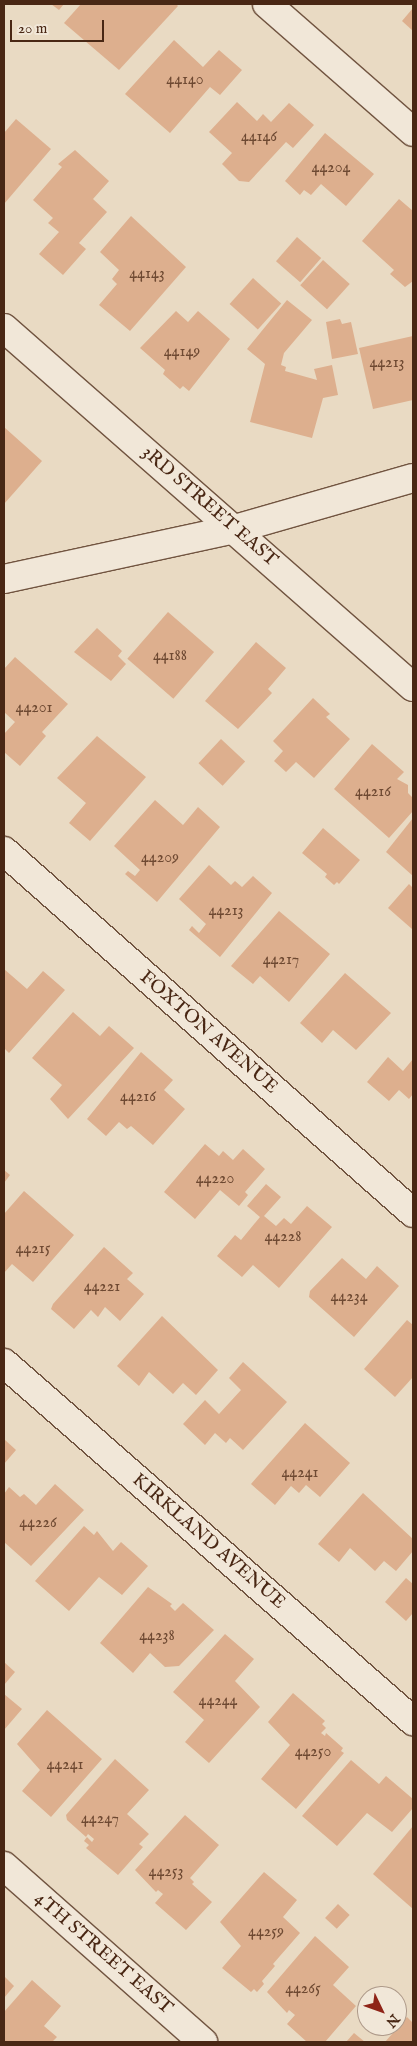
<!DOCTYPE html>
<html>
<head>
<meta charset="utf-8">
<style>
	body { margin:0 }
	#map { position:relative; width:417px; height:2046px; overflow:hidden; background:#e9dac3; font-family:"IM FELL English",serif }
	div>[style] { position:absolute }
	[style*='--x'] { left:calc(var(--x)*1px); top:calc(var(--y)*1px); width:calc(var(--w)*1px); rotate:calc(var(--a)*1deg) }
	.building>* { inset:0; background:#ddaf8e; transform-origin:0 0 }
	.roads { filter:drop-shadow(1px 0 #715440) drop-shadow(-1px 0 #715440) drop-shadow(0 1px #715440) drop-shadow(0 -1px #715440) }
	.minor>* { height:28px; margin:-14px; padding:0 14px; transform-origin:14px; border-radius:14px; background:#f1e7d8 }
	span { translate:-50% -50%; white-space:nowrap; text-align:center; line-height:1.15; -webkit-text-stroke:4px #f1e7d8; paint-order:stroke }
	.number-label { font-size:16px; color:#6e4932 }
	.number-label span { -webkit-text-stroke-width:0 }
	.street-label { font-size:19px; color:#492714 }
	.frame { position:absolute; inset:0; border:5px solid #492714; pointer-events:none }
	.north { position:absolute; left:357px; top:1986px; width:50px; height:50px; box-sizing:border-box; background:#f1e7d8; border:1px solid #ae9a8a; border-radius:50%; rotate:132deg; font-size:14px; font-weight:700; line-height:20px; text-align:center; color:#492714 }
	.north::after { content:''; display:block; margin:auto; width:18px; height:22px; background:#8f2418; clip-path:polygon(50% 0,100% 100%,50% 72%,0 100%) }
	.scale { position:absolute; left:10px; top:20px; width:94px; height:22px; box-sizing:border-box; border:2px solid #492714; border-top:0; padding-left:6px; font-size:15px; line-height:18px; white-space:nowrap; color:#492714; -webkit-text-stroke:4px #f1e7d8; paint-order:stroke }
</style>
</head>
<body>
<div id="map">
	<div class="building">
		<div style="clip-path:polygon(51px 4px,64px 4px,59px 10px)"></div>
		<div style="clip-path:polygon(81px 4px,176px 4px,178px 6px,119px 70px,64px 23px)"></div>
		<div style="clip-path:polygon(413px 8px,413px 31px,402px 21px)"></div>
		<div style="clip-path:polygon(174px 40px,203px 67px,219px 50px,242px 70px,220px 95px,210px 87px,170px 133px,125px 94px)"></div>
		<div style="clip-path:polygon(237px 102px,257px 121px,263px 114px,271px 122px,289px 103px,314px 125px,293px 148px,286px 142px,249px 182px,239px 181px,222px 164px,232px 153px,209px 132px)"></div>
		<div style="clip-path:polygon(16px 119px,51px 149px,4px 204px,4px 133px)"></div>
		<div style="clip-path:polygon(325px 133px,374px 174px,346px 206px,321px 184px,311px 195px,304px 190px,300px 195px,285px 181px)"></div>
		<div style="clip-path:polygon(75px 150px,109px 181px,93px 199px,107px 212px,79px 243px,86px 249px,63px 275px,39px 254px,59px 232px,48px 223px,53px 218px,33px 200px,62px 167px,58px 164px)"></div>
		<div style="clip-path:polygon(399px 199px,413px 211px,413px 281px,405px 287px,390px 274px,394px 270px,362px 241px)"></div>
		<div style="clip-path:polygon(131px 216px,186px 267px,130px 331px,99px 305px,117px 284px,112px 279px,119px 270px,100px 252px)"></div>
		<div style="left:297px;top:237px;width:32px;height:32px;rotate:41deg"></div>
		<div style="left:323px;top:260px;width:36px;height:34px;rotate:42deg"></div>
		<div style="left:253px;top:278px;width:38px;height:35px;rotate:42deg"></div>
		<div style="clip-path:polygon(287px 300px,312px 320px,284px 353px,281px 365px,286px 367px,285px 371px,317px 380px,314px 369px,332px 365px,338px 395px,323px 398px,312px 438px,250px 422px,265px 364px,247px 349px)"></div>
		<div style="clip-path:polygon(176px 311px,188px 322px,198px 311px,230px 339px,189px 391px,183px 386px,180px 389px,163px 374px,165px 370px,140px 348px)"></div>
		<div style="clip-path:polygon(340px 319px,342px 324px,351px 322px,358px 354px,332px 359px,326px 322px)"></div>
		<div style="clip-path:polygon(413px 336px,413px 400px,373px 409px,359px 348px)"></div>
		<div style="clip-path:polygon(4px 427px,42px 461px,4px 504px)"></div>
		<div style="left:168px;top:612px;width:61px;height:62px;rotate:41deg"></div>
		<div style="clip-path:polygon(97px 628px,122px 651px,118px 656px,126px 664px,111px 681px,74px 652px)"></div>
		<div style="clip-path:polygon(256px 642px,286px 668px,268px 689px,272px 693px,238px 729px,205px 701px)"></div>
		<div style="clip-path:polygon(15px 657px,68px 704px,42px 732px,46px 736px,20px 766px,4px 752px,4px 734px,15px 722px,4px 712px,4px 669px)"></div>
		<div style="clip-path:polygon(313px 698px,330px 714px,326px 717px,350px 739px,314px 778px,296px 762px,286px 772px,274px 761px,283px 751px,273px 741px)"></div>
		<div style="clip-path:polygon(97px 736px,146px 777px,90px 841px,69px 823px,86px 803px,57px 778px)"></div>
		<div style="left:221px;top:739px;width:33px;height:33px;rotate:43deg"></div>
		<div style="clip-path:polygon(372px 744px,404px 772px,397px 779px,408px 785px,408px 793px,413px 798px,413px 811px,389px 838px,334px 789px)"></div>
		<div style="clip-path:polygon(155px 800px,183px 825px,198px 807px,220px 827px,157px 902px,125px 874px,128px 871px,135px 876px,140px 870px,114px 846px)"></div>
		<div style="clip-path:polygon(413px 818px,413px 876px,386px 852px)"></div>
		<div style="clip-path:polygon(323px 828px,360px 860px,339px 884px,337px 882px,334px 885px,325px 877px,327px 874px,302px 853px)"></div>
		<div style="clip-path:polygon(209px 865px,231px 885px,235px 881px,242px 887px,253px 876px,272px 893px,220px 957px,189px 930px,192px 926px,199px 933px,206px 924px,179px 899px)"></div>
		<div style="clip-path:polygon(409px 884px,413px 888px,412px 929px,388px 908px)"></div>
		<div style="clip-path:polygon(279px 911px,330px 954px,289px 1002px,260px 976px,253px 984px,231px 966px)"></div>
		<div style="clip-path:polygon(4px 969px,27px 989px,43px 971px,65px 990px,9px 1053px,4px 1048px)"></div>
		<div style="clip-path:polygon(345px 973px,391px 1013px,356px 1050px,333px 1030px,322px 1043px,300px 1023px)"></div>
		<div style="clip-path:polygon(73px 1012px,100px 1036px,109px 1026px,134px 1048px,68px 1119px,50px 1099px,62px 1085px,32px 1058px)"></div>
		<div style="clip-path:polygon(141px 1052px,173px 1080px,164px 1090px,185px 1109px,153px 1145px,131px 1126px,127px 1129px,119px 1122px,106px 1136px,87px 1119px)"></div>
		<div style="clip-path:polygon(388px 1057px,403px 1071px,413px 1059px,413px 1094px,409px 1099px,399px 1090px,389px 1101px,367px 1082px)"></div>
		<div style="clip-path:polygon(205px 1144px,219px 1156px,223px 1151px,233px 1160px,243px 1149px,265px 1169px,245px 1192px,248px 1195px,239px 1206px,220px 1190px,195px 1219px,164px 1192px)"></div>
		<div style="clip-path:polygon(4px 1170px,10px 1175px,4px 1183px)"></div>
		<div style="clip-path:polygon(266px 1184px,281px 1197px,264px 1216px,276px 1226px,284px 1218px,291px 1224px,307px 1206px,332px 1227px,279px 1288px,253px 1265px,242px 1277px,217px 1256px,235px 1235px,241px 1240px,260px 1217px,247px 1206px)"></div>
		<div style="clip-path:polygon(24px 1191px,74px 1235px,33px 1282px,12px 1264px,4px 1273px,4px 1214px)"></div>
		<div style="clip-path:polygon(104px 1247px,133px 1273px,127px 1279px,144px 1294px,120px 1321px,105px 1307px,98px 1317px,91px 1310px,74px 1329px,51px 1309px,53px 1304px)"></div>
		<div style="clip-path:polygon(342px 1258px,366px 1279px,377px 1266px,399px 1286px,354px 1337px,309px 1297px,310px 1291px)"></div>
		<div style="clip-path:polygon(162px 1316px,218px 1370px,196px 1395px,183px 1383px,173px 1394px,149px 1372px,139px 1386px,117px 1366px)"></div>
		<div style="clip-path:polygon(407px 1320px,413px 1325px,413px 1377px,395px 1397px,364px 1369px)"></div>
		<div style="clip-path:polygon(243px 1362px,287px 1402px,243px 1450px,230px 1438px,226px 1443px,215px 1433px,205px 1445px,183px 1424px,205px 1400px,219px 1414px,241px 1390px,229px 1378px)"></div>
		<div style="clip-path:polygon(305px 1423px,350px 1463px,320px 1497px,306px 1485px,299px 1493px,291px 1486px,275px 1505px,251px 1484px)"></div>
		<div style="clip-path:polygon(4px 1439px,16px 1450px,4px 1464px)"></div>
		<div style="clip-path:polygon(55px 1484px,84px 1510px,31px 1566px,4px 1542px,4px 1494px,9px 1487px,20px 1497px,24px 1494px,36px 1505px)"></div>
		<div style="clip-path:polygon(363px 1493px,413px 1539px,413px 1551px,396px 1571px,384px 1561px,375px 1571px,350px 1548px,339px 1562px,318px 1544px)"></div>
		<div style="clip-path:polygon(84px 1526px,94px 1535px,97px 1531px,113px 1551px,121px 1542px,148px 1566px,122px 1595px,99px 1577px,69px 1611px,35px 1581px)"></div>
		<div style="clip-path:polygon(406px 1578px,413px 1584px,413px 1613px,406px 1621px,385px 1602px)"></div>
		<div style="clip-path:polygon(148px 1587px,172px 1604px,170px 1606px,175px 1611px,183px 1603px,214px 1630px,179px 1666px,165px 1667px,150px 1653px,133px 1673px,100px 1643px)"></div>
		<div style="clip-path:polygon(225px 1634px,254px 1659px,235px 1681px,260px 1707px,209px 1763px,185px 1742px,204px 1720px,173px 1692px)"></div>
		<div style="clip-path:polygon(4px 1662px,15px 1672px,4px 1685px)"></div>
		<div style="clip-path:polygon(293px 1693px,325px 1721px,322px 1724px,326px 1728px,321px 1733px,325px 1736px,326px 1733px,343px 1748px,341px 1751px,344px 1753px,296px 1809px,261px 1779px,290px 1745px,268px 1722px)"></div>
		<div style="clip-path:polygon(4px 1694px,22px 1709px,4px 1730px)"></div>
		<div style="clip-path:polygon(47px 1710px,102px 1759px,51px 1817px,22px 1791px,40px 1770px,17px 1744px)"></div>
		<div style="clip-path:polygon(115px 1759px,149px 1790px,127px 1814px,149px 1834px,139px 1844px,143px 1847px,118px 1875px,86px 1848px,89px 1845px,84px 1841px,87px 1837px,92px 1842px,94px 1839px,88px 1834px,86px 1837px,67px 1820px,66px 1815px)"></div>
		<div style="clip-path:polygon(351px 1760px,379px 1784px,386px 1776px,413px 1799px,413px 1808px,392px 1832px,367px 1813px,337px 1846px,302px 1816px)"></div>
		<div style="clip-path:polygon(185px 1815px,219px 1845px,190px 1878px,194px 1882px,192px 1884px,212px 1902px,186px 1930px,155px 1903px,163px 1894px,158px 1890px,156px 1892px,135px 1870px)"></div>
		<div style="clip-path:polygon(413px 1826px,413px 1909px,373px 1874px)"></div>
		<div style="clip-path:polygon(264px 1872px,297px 1900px,283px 1917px,300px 1933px,273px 1964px,275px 1966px,262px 1981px,264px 1984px,257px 1992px,254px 1989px,251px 1992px,222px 1968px,241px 1946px,220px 1922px)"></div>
		<div style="left:338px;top:1904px;width:16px;height:19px;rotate:43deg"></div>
		<div style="clip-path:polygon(315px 1936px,349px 1967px,333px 1985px,356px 2006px,325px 2042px,307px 2042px,287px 2024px,295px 2015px,289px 2010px,287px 2013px,267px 1992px)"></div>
		<div style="clip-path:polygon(4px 1976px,14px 1986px,4px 1998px)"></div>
		<div style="clip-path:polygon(32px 1980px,61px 2006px,44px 2026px,57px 2037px,52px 2042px,4px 2042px,4px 2012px)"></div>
		<div style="clip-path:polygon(407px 2017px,413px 2023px,413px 2042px,385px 2042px)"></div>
		<div style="clip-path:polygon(354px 2033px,365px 2042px,346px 2042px)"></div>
	</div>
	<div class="roads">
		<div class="minor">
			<div style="--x:267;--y:4;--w:194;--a:41.2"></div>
			<div style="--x:4;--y:328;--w:544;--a:41.28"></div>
			<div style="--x:4;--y:579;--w:236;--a:-12.2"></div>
			<div style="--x:235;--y:529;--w:185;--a:-16"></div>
			<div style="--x:4;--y:851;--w:546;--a:41.51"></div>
			<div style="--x:4;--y:1363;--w:544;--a:41.2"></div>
			<div style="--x:4;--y:1866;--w:266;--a:41.5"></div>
		</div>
	</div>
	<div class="number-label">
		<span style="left:185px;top:80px">44140</span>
		<span style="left:259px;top:137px">44146</span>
		<span style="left:331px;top:168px">44204</span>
		<span style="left:147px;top:274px">44143</span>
		<span style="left:182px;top:352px">44149</span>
		<span style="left:387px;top:363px">44213</span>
		<span style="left:170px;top:656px">44188</span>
		<span style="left:34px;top:708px">44201</span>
		<span style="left:373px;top:792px">44216</span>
		<span style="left:160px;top:858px">44209</span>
		<span style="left:226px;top:911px">44213</span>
		<span style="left:281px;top:960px">44217</span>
		<span style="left:138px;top:1097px">44216</span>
		<span style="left:215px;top:1179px">44220</span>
		<span style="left:283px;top:1237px">44228</span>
		<span style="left:33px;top:1249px">44215</span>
		<span style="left:102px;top:1287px">44221</span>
		<span style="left:349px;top:1297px">44234</span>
		<span style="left:300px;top:1473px">44241</span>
		<span style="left:38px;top:1523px">44226</span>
		<span style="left:157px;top:1636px">44238</span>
		<span style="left:218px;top:1701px">44244</span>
		<span style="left:313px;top:1752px">44250</span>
		<span style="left:65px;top:1765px">44241</span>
		<span style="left:100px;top:1819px">44247</span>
		<span style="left:166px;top:1872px">44253</span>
		<span style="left:266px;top:1932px">44259</span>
		<span style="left:303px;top:1989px">44265</span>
	</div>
	<div class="street-label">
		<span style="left:209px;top:507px;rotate:41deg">3RD STREET EAST</span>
		<span style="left:208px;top:1033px;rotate:41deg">FOXTON AVENUE</span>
		<span style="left:208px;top:1542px;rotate:41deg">KIRKLAND AVENUE</span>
		<span style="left:103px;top:1954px;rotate:41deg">4TH STREET EAST</span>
	</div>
	<div class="frame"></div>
	<div class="north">N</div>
	<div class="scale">20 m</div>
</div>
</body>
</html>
